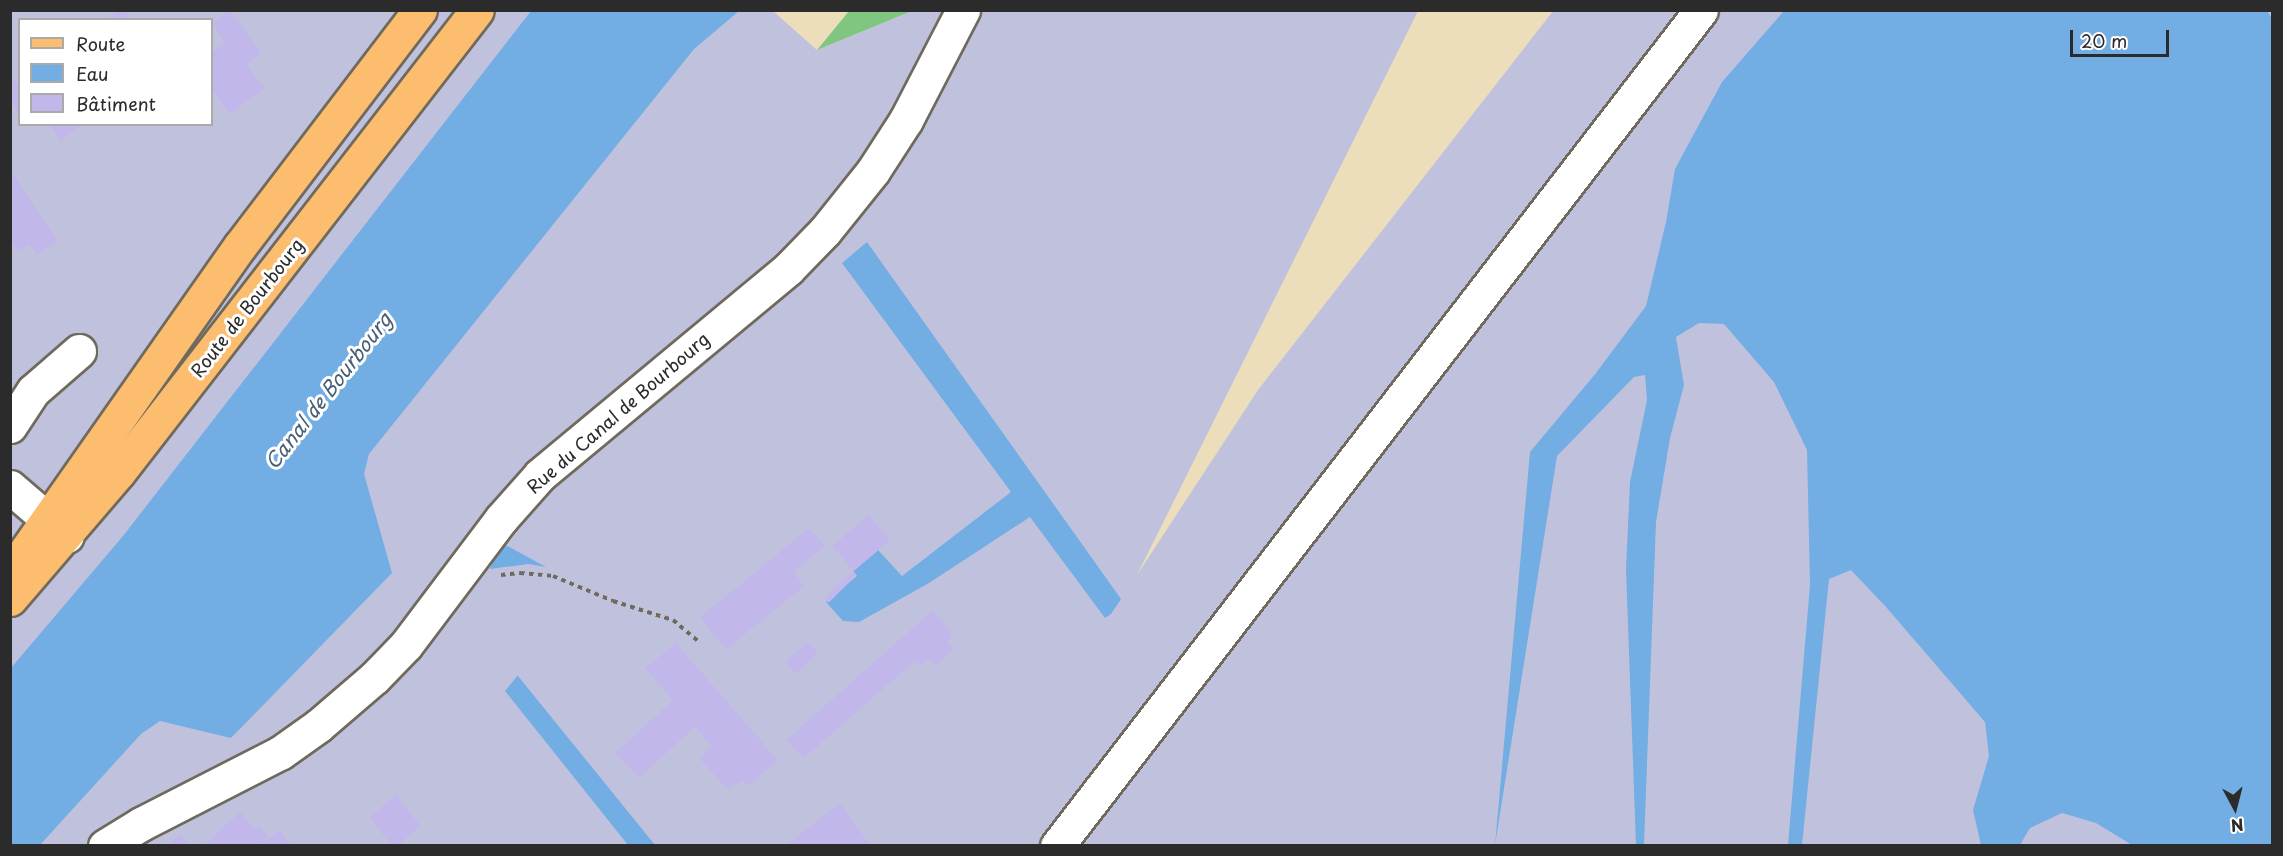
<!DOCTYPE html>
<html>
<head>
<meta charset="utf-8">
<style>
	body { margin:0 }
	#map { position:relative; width:2283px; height:856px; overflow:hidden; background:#ecdebb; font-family:"Playpen Sans",sans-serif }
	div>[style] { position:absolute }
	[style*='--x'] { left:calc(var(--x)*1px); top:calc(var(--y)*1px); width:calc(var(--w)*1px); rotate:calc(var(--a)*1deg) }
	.industrial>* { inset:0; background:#c0c2dd }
	.green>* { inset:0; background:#81c680 }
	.water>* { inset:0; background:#72ade3 }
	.building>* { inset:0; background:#c2b7eb; transform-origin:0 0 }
	.path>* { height:4px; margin-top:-2px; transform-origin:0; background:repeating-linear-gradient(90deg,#6f6a5d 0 4.5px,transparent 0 9px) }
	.roads { filter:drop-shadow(2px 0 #6f6a5d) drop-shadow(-2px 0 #6f6a5d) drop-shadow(0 2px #6f6a5d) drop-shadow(0 -2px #6f6a5d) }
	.minor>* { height:33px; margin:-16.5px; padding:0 16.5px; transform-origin:16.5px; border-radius:16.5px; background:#fff }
	.major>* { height:33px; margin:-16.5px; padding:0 16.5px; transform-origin:16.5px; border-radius:16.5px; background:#fcbd6f }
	span { translate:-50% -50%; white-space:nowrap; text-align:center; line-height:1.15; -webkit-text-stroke:6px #fff; paint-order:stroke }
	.street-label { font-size:18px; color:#2b2b2b }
	.water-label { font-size:20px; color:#475f75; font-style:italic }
	.frame { position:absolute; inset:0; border:12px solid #2b2b2b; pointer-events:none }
	.legend { position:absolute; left:18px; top:18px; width:195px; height:108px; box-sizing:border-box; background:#fff; border:2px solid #aaa; margin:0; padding:8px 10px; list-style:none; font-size:18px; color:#2b2b2b }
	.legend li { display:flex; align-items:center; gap:12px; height:30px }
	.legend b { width:30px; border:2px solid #aaa }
	.north { position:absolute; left:2205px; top:778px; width:60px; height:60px; -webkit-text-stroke:4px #fff; paint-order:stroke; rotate:173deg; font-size:16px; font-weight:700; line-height:24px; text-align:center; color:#2b2b2b }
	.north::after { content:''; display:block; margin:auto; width:21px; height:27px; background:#2b2b2b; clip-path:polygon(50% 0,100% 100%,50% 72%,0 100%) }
	.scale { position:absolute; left:2070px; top:30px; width:99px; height:27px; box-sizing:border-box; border:3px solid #2b2b2b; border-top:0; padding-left:8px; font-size:18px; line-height:21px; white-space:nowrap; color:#2b2b2b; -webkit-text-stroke:4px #fff; paint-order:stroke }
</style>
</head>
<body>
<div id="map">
	<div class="industrial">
		<div style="clip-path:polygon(evenodd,10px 11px,773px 11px,817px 50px,912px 11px,1418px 11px,1137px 575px,1258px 390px,1553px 11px,2272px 11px,2272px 845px,11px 845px,10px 11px,20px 20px,212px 20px,212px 124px,20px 124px,20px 20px)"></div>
	</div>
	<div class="green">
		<div style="clip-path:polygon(849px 11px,849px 10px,912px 11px,817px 50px)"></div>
	</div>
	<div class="water">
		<div style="clip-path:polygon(531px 11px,739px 11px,694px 49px,369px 454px,364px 474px,392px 573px,231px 738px,160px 721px,141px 734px,40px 845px,11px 845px,11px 668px,123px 536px)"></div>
		<div style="clip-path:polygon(1784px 11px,2267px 10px,2272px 19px,2272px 845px,2132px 845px,2096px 823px,2062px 813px,2030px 828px,2020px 845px,1981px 845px,1973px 810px,1989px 756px,1985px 722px,1886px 607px,1851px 570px,1829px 579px,1802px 845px,1788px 845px,1810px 585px,1807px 450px,1774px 382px,1724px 324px,1699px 323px,1676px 337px,1684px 385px,1670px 438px,1656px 522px,1644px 845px,1636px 845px,1626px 569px,1630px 482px,1647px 400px,1645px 375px,1634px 377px,1557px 456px,1495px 845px,1530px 452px,1596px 373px,1646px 306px,1666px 222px,1675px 169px,1722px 82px)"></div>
		<div style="clip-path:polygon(867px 242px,1121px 599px,1111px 614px,1105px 618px,1030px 517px,929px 583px,859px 622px,843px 621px,826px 602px,857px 576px,853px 571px,878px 550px,902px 576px,1011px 492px,842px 263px)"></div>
		<div style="clip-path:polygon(500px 542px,546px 567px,528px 564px,490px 569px)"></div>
		<div style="clip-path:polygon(518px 675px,518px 676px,655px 845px,628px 845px,505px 691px)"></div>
	</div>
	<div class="building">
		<div style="clip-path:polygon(119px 10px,125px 10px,131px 20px,106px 20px)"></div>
		<div style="clip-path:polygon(230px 10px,261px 53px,247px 64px,265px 89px,229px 114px,212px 89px,212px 52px,224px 43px,212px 22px)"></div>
		<div style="clip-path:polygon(15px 80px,20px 87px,20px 114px,10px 100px,10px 83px)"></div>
		<div style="clip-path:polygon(49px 124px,84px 124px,60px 141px)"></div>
		<div style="clip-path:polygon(10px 170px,58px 241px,37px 255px,29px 244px,18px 251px,10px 240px)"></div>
		<div style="left:869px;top:515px;width:33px;height:48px;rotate:50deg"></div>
		<div style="clip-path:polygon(809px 528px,825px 546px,794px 571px,804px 586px,726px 650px,700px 617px)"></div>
		<div style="left:852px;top:571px;width:6px;height:39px;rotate:45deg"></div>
		<div style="clip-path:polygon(933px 610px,953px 635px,947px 641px,953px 649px,935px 666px,928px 658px,919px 666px,915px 661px,803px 759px,786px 740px)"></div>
		<div style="clip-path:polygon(808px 642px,818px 653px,796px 674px,785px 661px)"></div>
		<div style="clip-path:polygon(676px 643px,778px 760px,748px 786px,743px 781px,727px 789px,699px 758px,712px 746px,695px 727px,639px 778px,615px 753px,673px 700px,645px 668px)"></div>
		<div style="clip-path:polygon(396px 795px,421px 826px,397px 846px,392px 846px,369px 817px)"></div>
		<div style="clip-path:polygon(840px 803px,871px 846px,785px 846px)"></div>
		<div style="clip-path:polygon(240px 812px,255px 828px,260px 826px,268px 837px,259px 846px,203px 846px)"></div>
		<div style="clip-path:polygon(279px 830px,292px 846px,265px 846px,263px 843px)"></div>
		<div style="clip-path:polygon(180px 834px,190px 846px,168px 846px)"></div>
	</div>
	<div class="path">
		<div style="--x:501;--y:575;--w:19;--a:-6"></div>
		<div style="--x:520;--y:573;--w:33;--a:5"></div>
		<div style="--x:553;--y:576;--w:65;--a:22.6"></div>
		<div style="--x:613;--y:601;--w:63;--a:17.6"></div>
		<div style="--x:673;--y:620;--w:33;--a:40"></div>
	</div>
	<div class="roads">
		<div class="minor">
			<div style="--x:10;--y:426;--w:42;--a:-56.7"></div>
			<div style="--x:33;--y:391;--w:61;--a:-41"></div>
			<div style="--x:10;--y:487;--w:75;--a:40.7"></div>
			<div style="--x:105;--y:846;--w:42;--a:-31.4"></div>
			<div style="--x:141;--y:824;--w:156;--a:-27.1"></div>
			<div style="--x:280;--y:753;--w:47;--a:-35.4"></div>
			<div style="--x:318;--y:726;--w:74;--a:-40.6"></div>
			<div style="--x:374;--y:678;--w:46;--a:-45.9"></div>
			<div style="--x:406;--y:645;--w:158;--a:-53"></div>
			<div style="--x:501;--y:519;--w:59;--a:-48.4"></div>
			<div style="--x:540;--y:475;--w:322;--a:-39.7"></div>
			<div style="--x:788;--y:269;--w:53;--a:-45.8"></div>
			<div style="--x:825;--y:231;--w:77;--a:-51.3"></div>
			<div style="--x:873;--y:171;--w:61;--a:-57.1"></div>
			<div style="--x:906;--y:120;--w:124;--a:-62.6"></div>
			<div style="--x:1057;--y:846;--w:1055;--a:-52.39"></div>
		</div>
		<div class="major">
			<div style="--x:10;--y:573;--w:400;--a:-54.9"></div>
			<div style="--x:240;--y:246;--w:297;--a:-52.7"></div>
			<div style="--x:10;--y:599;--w:167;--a:-49.4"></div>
			<div style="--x:119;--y:472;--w:584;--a:-52.23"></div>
		</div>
	</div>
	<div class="street-label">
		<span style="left:247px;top:308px;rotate:-52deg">Route de Bourbourg</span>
		<span style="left:618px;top:413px;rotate:-41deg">Rue du Canal de Bourbourg</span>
	</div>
	<div class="water-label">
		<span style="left:328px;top:391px;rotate:-52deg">Canal de Bourbourg</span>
	</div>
	<div class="frame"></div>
	<ul class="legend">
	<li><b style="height:8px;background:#fcbd6f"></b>Route</li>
	<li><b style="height:16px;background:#72ade3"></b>Eau</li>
	<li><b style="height:16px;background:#c2b7eb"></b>Bâtiment</li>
	</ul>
	<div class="north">N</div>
	<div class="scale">20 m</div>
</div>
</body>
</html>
